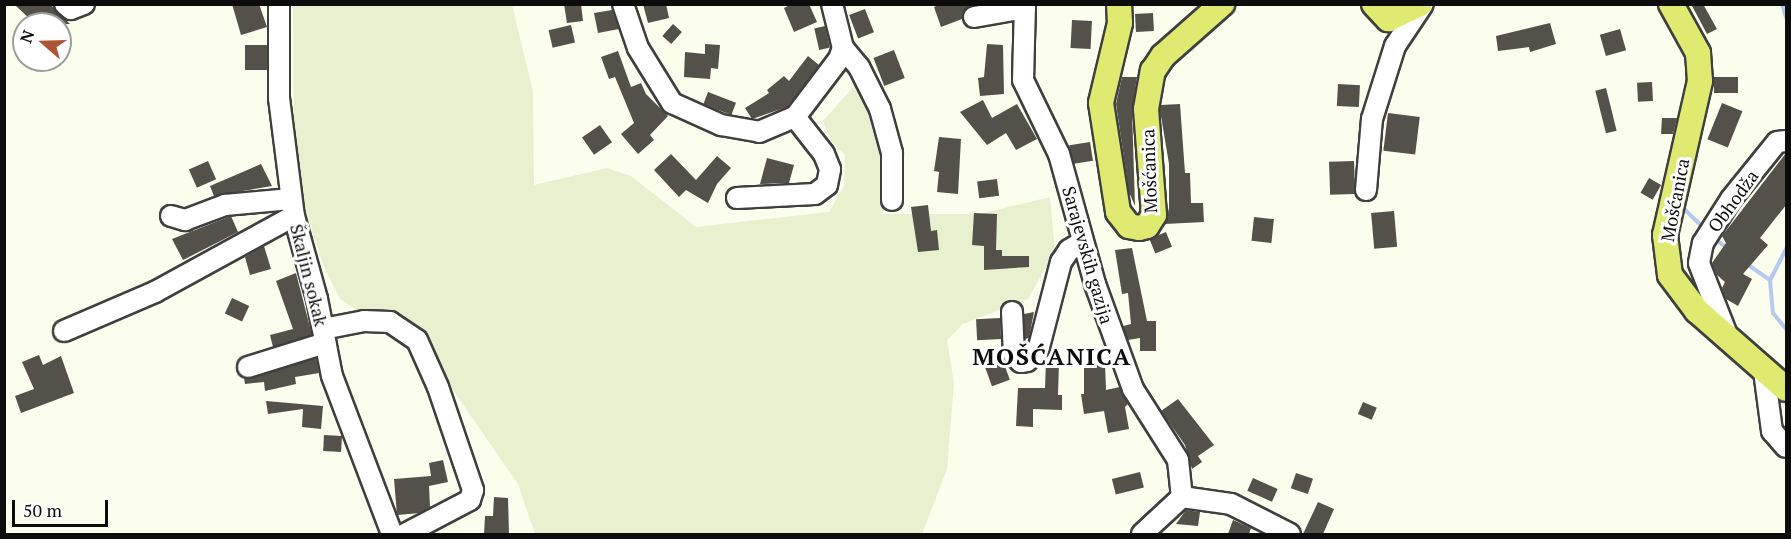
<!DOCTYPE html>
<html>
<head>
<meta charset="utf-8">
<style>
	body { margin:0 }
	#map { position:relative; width:1791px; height:539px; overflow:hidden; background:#fbfded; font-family:"PT Serif",serif }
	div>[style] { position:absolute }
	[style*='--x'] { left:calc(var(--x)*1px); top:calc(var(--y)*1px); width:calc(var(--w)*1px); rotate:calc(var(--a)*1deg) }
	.farmland>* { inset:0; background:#e8f0d0 }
	.stream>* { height:4px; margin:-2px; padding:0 2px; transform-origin:2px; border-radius:2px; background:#b7c8ef }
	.building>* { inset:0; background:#53514a; transform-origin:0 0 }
	.roads { filter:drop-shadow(2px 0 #3f3f3f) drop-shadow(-2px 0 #3f3f3f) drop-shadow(0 2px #3f3f3f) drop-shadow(0 -2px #3f3f3f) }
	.minor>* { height:20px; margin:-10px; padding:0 10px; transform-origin:10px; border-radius:10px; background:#fff }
	.major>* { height:24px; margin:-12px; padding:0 12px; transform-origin:12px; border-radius:12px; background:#e0ea70 }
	span { translate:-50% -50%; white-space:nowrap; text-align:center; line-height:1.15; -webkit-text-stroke:6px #fff; paint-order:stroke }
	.street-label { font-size:18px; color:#0c0c0c }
	.district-label { font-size:24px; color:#0c0c0c; font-weight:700; letter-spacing:1.5px }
	.frame { position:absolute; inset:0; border:6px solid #0c0c0c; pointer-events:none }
	.north { position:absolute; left:12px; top:12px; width:60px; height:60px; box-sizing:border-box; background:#fff; border:2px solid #9e9e9e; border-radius:50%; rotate:290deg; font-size:16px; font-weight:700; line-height:24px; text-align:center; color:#0c0c0c }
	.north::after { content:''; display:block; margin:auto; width:21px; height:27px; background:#ad5533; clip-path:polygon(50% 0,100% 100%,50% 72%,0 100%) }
	.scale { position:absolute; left:12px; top:500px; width:96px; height:27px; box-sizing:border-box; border:3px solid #0c0c0c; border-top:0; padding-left:8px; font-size:18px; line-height:21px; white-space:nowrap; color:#0c0c0c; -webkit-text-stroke:4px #fff; paint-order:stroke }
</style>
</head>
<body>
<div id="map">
	<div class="farmland">
		<div style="clip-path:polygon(293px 5px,512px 5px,533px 91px,534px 185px,607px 168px,631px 176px,696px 227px,829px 212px,844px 186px,845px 155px,831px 141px,823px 121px,863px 76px,886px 149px,883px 214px,979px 214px,1050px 197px,1055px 251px,1028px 299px,963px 324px,947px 340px,954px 382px,947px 469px,922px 534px,535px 534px,518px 484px,433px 361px,340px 299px,323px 265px,303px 201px,294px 153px)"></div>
	</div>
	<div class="stream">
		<div style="--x:1782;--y:4;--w:14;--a:73"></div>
		<div style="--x:1681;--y:206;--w:32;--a:44"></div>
		<div style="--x:1714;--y:238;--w:16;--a:38"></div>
		<div style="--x:1786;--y:249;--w:35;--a:117"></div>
		<div style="--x:1770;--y:280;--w:33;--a:85"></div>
		<div style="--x:1773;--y:313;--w:21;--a:51"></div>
		<div style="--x:1747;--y:264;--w:28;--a:35"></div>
	</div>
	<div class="building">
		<div style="clip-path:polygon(14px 4px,51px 5px,70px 24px,35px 24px)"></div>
		<div style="clip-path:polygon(232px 4px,259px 4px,267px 27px,241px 35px)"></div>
		<div style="clip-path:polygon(564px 4px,581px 4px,583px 21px,567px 23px)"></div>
		<div style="clip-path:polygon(643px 4px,666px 4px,669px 18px,648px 23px)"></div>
		<div style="clip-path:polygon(792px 4px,809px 4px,817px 22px,794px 32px,784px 8px)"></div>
		<div style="clip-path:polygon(941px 4px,976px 4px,966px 8px,962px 19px,941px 27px,934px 7px)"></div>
		<div style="clip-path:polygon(1691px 4px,1703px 4px,1717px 29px,1707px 34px)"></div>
		<div style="left:865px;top:9px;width:25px;height:17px;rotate:69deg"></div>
		<div style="clip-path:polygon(612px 10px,619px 29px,598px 33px,594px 13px)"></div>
		<div style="left:1153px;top:13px;width:18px;height:18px;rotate:87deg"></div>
		<div style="left:1072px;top:20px;width:20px;height:28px;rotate:3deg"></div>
		<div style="clip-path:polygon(1550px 23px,1556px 44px,1530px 52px,1529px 47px,1498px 51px,1496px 36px)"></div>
		<div style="left:673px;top:24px;width:12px;height:16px;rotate:42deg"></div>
		<div style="left:571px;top:25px;width:18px;height:23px;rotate:77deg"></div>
		<div style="left:825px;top:26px;width:22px;height:11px;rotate:77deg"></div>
		<div style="left:1620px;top:29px;width:22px;height:21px;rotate:74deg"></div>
		<div style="clip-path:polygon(705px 44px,720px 45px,718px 69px,711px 68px,710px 79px,684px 77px,685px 52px,705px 54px)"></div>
		<div style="clip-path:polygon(987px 44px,1003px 45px,1004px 94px,980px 96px,978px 78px,984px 77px)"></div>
		<div style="left:245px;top:45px;width:22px;height:25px"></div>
		<div style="left:894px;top:50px;width:30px;height:22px;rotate:69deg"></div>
		<div style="clip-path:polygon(618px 51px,631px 87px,641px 83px,646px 94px,668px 116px,650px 135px,654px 140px,638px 154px,621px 134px,634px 123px,615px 77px,609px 79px,601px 57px)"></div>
		<div style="clip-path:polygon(808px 56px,819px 65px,787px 107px,752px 119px,745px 108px,769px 93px,767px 90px,784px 76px,789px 81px)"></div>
		<div style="clip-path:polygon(1122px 77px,1137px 77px,1132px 110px,1135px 206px,1129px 192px,1116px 104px)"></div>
		<div style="left:1714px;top:77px;width:24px;height:16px"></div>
		<div style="left:1652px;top:82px;width:19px;height:15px;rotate:87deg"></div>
		<div style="left:1338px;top:84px;width:22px;height:22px;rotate:3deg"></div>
		<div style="left:1606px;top:88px;width:44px;height:11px;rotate:76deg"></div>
		<div style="left:708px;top:92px;width:30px;height:13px;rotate:21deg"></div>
		<div style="clip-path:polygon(983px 100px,992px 118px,1017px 104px,1037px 139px,1016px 150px,1006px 133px,987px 145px,960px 112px)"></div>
		<div style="left:1722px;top:103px;width:22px;height:39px;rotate:22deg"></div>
		<div style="clip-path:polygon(1180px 104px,1185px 173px,1190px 173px,1191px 203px,1203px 203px,1204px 222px,1165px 224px,1169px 208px,1169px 164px,1160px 110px,1161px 105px)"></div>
		<div style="left:1388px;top:113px;width:32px;height:38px;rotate:7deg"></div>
		<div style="clip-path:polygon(1662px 118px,1677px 118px,1673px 134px,1661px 134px)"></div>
		<div style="left:600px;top:125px;width:21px;height:22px;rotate:55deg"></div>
		<div style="clip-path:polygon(939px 137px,961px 139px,958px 194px,937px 192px,939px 172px,934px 171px)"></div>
		<div style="left:1090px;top:142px;width:19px;height:21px;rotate:81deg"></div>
		<div style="clip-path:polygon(1786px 153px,1786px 205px,1760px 238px,1768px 245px,1743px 274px,1752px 279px,1738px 306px,1726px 299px,1722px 288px,1725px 282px,1717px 275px,1712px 263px,1726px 243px,1722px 236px)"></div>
		<div style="clip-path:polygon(671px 154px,696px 180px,717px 156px,731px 168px,717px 184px,708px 203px,686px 190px,679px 197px,654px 170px)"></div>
		<div style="clip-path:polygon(767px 158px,794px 165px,789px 183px,760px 184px)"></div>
		<div style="left:208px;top:161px;width:20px;height:21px;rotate:66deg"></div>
		<div style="left:1354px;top:161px;width:33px;height:25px;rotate:88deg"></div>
		<div style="clip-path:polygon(261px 164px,272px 186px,214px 196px,210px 186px)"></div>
		<div style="left:1649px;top:178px;width:14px;height:17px;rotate:30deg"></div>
		<div style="left:997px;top:179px;width:17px;height:20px;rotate:83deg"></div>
		<div style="clip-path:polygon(928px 205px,931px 231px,937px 230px,939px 250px,918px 252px,911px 207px)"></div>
		<div style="left:1394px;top:211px;width:36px;height:23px;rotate:85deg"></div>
		<div style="clip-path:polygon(974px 213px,997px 214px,996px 250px,1002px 250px,1002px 256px,1029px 256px,1029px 267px,984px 270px,984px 246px,972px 245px)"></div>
		<div style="clip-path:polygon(231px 216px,238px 232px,183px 260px,172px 239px)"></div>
		<div style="left:1254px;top:217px;width:20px;height:24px;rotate:6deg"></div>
		<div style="left:1166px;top:232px;width:16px;height:18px;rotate:68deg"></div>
		<div style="clip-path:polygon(264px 246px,271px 269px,250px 275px,245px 257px)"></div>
		<div style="clip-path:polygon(1132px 248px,1147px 321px,1156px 321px,1156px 351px,1140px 351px,1140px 338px,1128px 340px,1123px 326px,1131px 324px,1128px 293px,1122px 294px,1115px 250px)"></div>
		<div style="clip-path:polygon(296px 273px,312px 335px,273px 347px,270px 335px,293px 329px,276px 281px)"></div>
		<div style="left:232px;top:298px;width:19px;height:17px;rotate:25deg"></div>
		<div style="clip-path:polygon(1034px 312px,1029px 338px,1025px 339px,1024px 314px)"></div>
		<div style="left:1000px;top:318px;width:21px;height:24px;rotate:87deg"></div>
		<div style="clip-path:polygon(39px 355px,43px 365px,61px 356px,74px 393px,21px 413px,15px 396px,34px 389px,22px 362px)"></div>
		<div style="clip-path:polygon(316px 358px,319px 373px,295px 377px,296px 384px,265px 391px,264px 382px,245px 384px,244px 378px)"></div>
		<div style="left:1003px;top:361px;width:20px;height:19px;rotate:70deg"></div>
		<div style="clip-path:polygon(1046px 361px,1059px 362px,1058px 395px,1062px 395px,1062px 410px,1033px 409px,1033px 427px,1016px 426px,1018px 388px,1045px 388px)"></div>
		<div style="clip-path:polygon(1105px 364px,1106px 390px,1120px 387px,1128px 404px,1125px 407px,1129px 429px,1108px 433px,1104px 411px,1084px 414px,1081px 394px,1084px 394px,1084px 365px)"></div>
		<div style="clip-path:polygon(1178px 399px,1214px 445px,1198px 456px,1202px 462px,1192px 469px,1185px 445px,1161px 411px)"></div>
		<div style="clip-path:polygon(266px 401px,323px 406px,321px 429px,302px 427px,303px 409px,268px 414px)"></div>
		<div style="left:1363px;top:402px;width:15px;height:13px;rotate:23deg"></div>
		<div style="left:324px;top:435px;width:18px;height:16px;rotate:3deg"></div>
		<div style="clip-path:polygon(443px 460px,448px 482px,429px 486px,430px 507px,420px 513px,397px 515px,394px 479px,431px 476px,429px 463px)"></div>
		<div style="left:1140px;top:472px;width:16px;height:29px;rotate:76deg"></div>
		<div style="left:1296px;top:473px;width:18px;height:16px;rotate:19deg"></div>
		<div style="left:1253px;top:478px;width:27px;height:14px;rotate:24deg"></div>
		<div style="clip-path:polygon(494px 497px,508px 498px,509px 534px,484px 534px,485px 516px,493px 516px)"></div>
		<div style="clip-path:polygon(1318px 502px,1334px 509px,1323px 534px,1303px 534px)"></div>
		<div style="clip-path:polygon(1186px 510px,1200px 512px,1198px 526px,1176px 524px)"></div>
		<div style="clip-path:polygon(1233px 520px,1251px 528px,1249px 534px,1228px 534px)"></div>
	</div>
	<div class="roads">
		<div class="minor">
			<div style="--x:65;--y:4;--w:8;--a:40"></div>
			<div style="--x:71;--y:9;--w:14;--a:-21"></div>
			<div style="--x:279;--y:4;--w:94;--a:90"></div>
			<div style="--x:279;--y:98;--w:119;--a:82.8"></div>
			<div style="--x:294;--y:216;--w:86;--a:74.5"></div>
			<div style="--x:317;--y:299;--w:78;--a:79"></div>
			<div style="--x:332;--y:376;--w:169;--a:69.2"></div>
			<div style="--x:623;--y:4;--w:46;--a:71.2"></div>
			<div style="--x:638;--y:48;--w:65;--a:58.3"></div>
			<div style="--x:672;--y:103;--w:54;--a:24.2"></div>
			<div style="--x:721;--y:125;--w:39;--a:10"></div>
			<div style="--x:759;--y:132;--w:39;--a:-23"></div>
			<div style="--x:795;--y:117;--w:73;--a:-52.8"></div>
			<div style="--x:839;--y:59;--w:12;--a:-70"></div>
			<div style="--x:843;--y:48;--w:45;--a:-104"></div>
			<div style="--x:1025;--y:4;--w:76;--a:91.5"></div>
			<div style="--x:1023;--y:80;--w:82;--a:64.1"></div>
			<div style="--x:1059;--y:154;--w:135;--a:74.5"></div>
			<div style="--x:1095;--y:284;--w:112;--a:70.1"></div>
			<div style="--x:1133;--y:389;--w:84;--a:57.6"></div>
			<div style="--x:1178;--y:460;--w:37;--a:84"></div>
			<div style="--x:1182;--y:497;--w:49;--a:8.1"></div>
			<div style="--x:1231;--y:504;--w:66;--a:27"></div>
			<div style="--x:974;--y:17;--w:52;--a:-10"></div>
			<div style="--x:843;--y:48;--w:25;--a:50"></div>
			<div style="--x:859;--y:67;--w:47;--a:63.4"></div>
			<div style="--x:880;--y:109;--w:46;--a:74.7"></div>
			<div style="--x:892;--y:153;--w:47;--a:90"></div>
			<div style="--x:1366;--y:190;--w:71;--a:-85.2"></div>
			<div style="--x:1372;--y:119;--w:77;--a:-72.5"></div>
			<div style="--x:1395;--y:46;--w:50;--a:-56.3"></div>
			<div style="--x:737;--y:198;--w:78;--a:-2.9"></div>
			<div style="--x:815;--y:194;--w:15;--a:-37"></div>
			<div style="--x:827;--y:185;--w:16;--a:-79"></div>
			<div style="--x:830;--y:169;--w:16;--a:-112"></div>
			<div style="--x:824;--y:154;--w:47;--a:-128.1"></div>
			<div style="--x:171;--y:216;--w:15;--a:16"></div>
			<div style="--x:185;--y:220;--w:43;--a:-20.6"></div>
			<div style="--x:225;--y:205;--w:66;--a:-5.2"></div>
			<div style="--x:1012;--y:312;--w:43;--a:87.3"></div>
			<div style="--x:1014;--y:355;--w:10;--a:45"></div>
			<div style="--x:1021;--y:362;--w:6;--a:-9"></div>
			<div style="--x:1027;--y:361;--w:18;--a:-49"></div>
			<div style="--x:1039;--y:347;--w:88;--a:-75.5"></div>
			<div style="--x:1061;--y:262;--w:14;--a:-56"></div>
			<div style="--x:1069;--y:250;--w:16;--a:-30"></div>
			<div style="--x:323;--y:329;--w:42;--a:-11"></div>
			<div style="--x:364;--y:321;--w:26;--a:2"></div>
			<div style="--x:390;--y:322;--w:32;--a:34"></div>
			<div style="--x:417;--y:340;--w:51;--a:65.9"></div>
			<div style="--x:438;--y:387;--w:109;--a:71.2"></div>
			<div style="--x:473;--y:490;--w:10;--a:107"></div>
			<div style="--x:470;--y:500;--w:73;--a:152.4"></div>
			<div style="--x:64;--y:331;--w:99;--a:-23.2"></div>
			<div style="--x:155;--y:292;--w:158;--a:-28.7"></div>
			<div style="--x:1727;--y:335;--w:77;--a:-111.3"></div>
			<div style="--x:1699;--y:263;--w:20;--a:-79"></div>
			<div style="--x:1703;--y:243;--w:52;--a:-57.5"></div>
			<div style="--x:1731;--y:199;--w:73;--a:-51.1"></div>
			<div style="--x:1777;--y:142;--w:9;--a:-6"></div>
			<div style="--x:248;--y:367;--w:81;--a:-17.3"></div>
			<div style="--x:1764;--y:371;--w:61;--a:82.4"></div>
			<div style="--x:1772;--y:431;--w:21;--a:49"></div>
			<div style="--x:1142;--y:534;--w:54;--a:-42.8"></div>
		</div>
		<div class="major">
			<div style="--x:1119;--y:4;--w:19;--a:87"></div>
			<div style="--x:1120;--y:23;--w:82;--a:103.4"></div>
			<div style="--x:1101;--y:103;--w:110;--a:81.1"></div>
			<div style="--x:1118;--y:212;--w:18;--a:52"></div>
			<div style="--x:1129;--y:226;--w:10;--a:11"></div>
			<div style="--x:1139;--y:228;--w:8;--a:-14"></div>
			<div style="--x:1147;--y:226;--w:13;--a:-58"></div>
			<div style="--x:1154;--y:215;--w:106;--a:-94.3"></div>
			<div style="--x:1146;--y:109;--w:39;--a:-80"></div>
			<div style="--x:1153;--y:71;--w:18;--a:-56"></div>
			<div style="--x:1163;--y:56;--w:79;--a:-41.4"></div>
			<div style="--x:1374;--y:4;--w:21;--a:47"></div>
			<div style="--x:1388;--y:19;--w:35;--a:-25"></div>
			<div style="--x:1671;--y:4;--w:56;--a:61.1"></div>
			<div style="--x:1698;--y:53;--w:28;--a:86"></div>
			<div style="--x:1700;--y:81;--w:158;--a:102.8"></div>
			<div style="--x:1665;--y:235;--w:40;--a:82.9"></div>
			<div style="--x:1670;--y:275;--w:45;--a:53.1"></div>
			<div style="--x:1697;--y:311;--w:118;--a:41.2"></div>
		</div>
	</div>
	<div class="street-label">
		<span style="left:1149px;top:171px;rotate:-92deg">Mošćanica</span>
		<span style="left:1675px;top:200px;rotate:-79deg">Mošćanica</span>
		<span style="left:1733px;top:201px;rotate:-54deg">Obhodža</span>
		<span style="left:1088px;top:255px;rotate:74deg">Sarajevskih gazija</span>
		<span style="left:309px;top:275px;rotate:76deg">Škaljin sokak</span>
	</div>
	<div class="district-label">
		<span style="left:1052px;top:357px">MOŠĆANICA</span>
	</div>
	<div class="frame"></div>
	<div class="north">N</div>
	<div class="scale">50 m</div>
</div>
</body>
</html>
